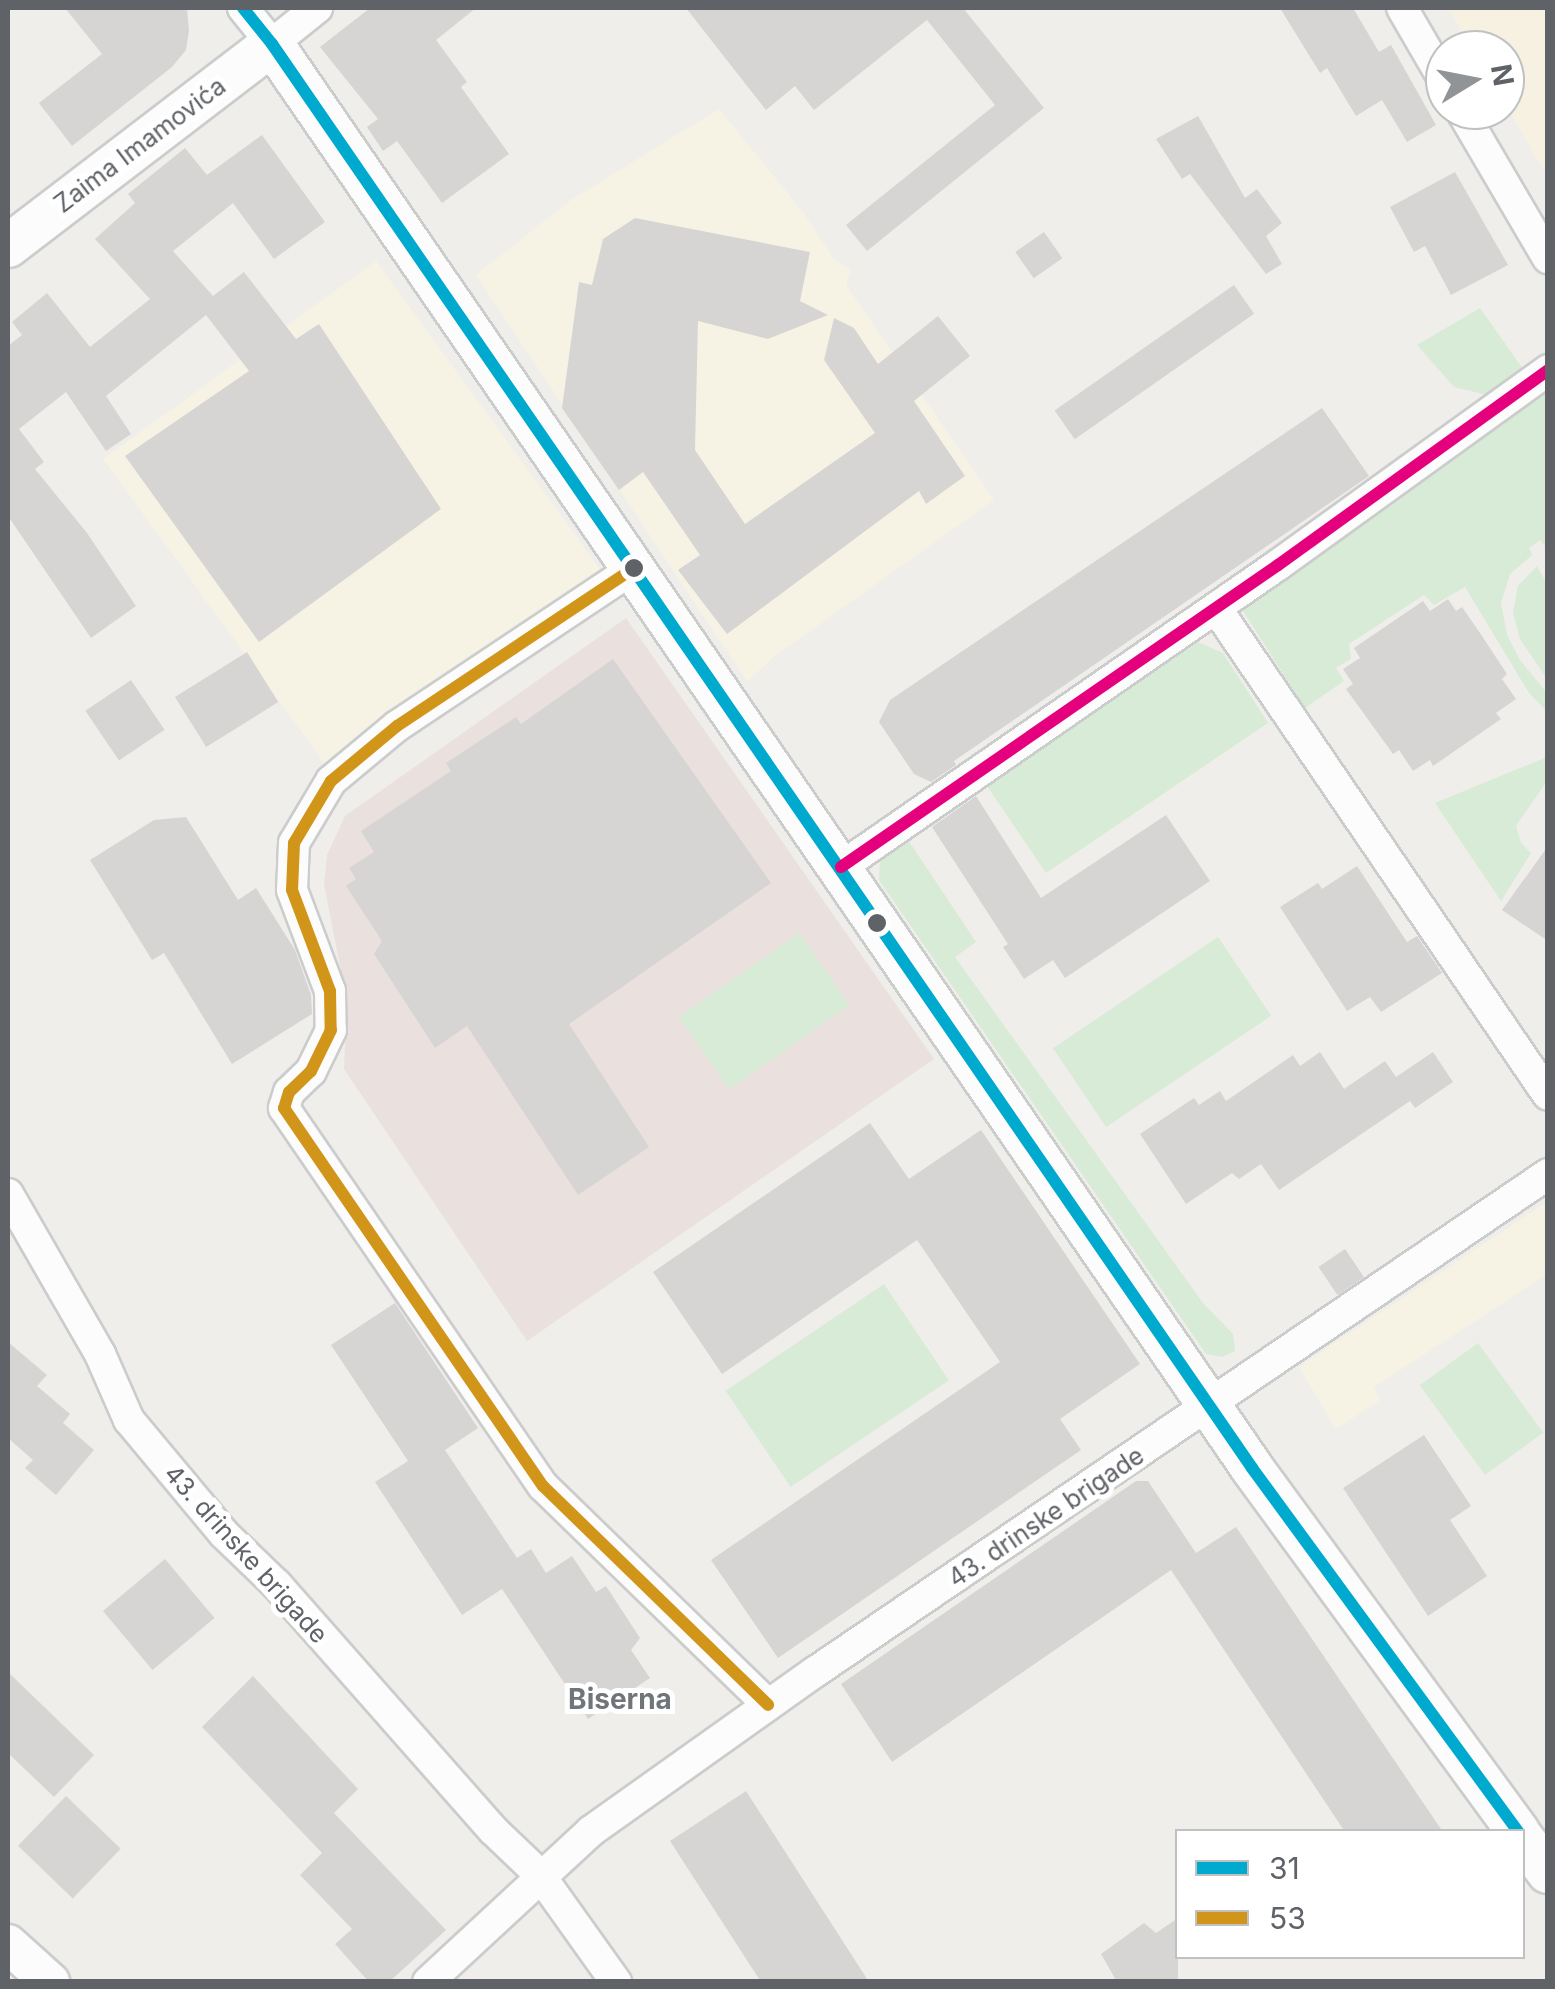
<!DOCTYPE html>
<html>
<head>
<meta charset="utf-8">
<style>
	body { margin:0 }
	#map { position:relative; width:1555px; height:1989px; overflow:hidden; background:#efeeea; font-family:Inter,sans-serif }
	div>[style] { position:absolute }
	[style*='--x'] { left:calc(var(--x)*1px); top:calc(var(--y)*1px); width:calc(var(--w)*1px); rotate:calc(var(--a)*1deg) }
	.commercial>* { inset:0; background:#f7f3e4; transform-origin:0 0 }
	.medical>* { inset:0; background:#eae0de }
	.green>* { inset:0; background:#d8ebd6; transform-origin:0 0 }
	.sand>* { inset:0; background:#f6f1e1 }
	.building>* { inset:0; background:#d6d5d3; transform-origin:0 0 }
	.roads { filter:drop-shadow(2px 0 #cbcccc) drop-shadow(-2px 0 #cbcccc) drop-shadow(0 2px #cbcccc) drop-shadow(0 -2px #cbcccc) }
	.minor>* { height:30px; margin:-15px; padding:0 15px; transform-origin:15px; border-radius:15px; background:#fdfcfc }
	.tertiary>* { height:38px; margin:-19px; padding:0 19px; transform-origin:19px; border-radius:19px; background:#fdfcfc }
	.secondary>* { height:42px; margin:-21px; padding:0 21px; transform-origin:21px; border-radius:21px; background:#fdfcfc }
	.bus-1>* { height:12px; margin:-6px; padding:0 6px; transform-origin:6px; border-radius:6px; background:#00a9ce }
	.bus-2>* { height:12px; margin:-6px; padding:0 6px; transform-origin:6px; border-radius:6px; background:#d1951a }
	.bus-3>* { height:12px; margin:-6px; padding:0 6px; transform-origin:6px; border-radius:6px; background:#e5007d }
	.dots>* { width:28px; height:28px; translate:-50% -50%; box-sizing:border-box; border:5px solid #fff; border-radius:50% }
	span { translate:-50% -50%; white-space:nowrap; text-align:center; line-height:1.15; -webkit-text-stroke:10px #fff; paint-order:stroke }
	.street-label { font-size:25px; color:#5f6368 }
	.neighbourhood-label { font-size:28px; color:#70757a; font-weight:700 }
	.frame { position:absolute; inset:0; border:10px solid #5f6368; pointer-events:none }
	.legend { position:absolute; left:1175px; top:1829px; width:350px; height:130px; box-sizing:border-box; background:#fff; border:2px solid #bfc1c3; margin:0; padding:12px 18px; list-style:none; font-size:30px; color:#5f6368 }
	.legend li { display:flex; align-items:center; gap:20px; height:50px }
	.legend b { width:50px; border:2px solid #bfc1c3 }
	.north { position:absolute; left:1425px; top:30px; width:100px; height:100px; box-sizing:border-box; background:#fff; border:2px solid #bfc1c3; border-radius:50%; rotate:80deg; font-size:28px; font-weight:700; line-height:40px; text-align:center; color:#5f6368 }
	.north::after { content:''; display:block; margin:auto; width:35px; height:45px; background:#919496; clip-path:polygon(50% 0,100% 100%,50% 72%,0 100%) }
</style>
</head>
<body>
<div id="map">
	<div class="commercial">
		<div style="clip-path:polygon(719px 109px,803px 212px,833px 258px,851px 270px,846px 285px,994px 500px,776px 655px,747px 681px,476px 275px,571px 200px)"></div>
		<div style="left:376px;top:261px;width:382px;height:337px;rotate:54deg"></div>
		<div style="clip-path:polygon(1547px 1202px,1547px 1274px,1374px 1387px,1380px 1400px,1336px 1429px,1299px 1367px)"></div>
	</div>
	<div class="medical">
		<div style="clip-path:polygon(626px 618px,934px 1059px,527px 1341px,344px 1069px,347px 1002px,324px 884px,327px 855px,345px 816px)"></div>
	</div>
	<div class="green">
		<div style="clip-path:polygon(1480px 308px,1523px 369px,1487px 395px,1454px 387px,1417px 345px)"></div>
		<div style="clip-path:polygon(1547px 387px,1547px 548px,1540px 540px,1529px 548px,1532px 555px,1510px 574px,1501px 603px,1507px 635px,1520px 660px,1547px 693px,1547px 711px,1529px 693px,1465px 587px,1434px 605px,1424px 595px,1349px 644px,1351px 659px,1336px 668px,1344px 681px,1305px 708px,1238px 603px)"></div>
		<div style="clip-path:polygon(1537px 566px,1547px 584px,1547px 679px,1520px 639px,1513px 613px,1518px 586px)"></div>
		<div style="clip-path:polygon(1198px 642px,1223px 653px,1268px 723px,1046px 873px,987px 786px)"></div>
		<div style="clip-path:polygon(1547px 757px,1547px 781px,1516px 826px,1521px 843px,1531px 853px,1501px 901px,1435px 803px)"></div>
		<div style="clip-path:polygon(908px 840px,976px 942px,955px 957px,1203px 1303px,1233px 1334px,1235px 1351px,1222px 1357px,1206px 1354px,879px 880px,880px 859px)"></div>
		<div style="left:799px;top:933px;width:88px;height:147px;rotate:55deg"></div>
		<div style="left:1218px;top:937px;width:95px;height:199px;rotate:56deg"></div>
		<div style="left:884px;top:1284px;width:116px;height:191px;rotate:56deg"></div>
		<div style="left:1478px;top:1343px;width:111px;height:72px;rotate:54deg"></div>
	</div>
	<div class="sand">
		<div style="clip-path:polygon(1448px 8px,1547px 8px,1547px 176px,1505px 104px,1505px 50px,1473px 50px)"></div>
	</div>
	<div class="building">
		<div style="clip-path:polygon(65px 8px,187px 8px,189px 31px,186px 50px,172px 67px,72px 146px,39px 103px,102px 54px)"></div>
		<div style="clip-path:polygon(370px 8px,476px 8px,436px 40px,467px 82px,461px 87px,509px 154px,442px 203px,397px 141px,383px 151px,367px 127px,378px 119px,320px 47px)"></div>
		<div style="clip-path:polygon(686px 8px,963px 8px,1044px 108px,867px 251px,846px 225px,995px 105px,927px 20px,814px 110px,795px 86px,766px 110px)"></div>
		<div style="clip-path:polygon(1280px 8px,1353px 8px,1379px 52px,1391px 45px,1436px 125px,1407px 142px,1382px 100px,1356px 116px,1327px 68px,1320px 73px)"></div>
		<div style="clip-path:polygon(1198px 116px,1245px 198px,1257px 189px,1282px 223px,1266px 236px,1282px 264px,1266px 274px,1190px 174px,1182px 179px,1156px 139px)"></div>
		<div style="clip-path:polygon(262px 135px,325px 222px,274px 259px,233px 203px,173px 251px,213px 296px,244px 272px,296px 339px,319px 324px,441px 509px,259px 642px,125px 456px,249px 371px,206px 315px,106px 396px,131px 434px,106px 451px,66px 392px,19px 429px,44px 462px,35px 469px,87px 533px,136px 606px,91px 638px,8px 516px,8px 346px,22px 335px,12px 322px,47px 293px,90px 347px,150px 299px,95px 239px,135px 203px,128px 194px,185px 148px,207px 175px)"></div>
		<div style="clip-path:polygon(1455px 172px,1508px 265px,1451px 295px,1425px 246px,1414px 252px,1390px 207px)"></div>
		<div style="clip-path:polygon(635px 218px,810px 252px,800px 301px,828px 315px,768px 339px,698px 321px,695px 450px,745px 524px,875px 433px,824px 360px,834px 318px,854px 328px,878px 364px,938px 316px,970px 356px,914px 401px,965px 476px,926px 504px,919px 491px,727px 634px,678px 570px,700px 555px,643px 472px,619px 490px,562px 408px,579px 282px,592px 285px,603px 239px)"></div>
		<div style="left:1044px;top:232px;width:32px;height:35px;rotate:55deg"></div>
		<div style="left:1234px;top:285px;width:35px;height:219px;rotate:55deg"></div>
		<div style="clip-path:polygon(1322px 408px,1369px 476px,954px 761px,956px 765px,931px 782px,914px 774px,879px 722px,890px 700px)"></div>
		<div style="clip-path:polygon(1448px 599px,1456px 611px,1462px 607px,1482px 636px,1507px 674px,1502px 679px,1516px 699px,1496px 713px,1501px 719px,1433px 766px,1430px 760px,1413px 771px,1399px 750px,1393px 754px,1346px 689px,1353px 684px,1343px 669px,1360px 658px,1354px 648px,1423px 601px,1430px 611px)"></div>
		<div style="left:247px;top:652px;width:59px;height:85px;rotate:58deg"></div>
		<div style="clip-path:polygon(613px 659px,771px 883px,569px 1024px,649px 1147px,578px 1195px,467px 1026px,435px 1048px,374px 954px,382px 941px,346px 886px,356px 879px,349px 868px,374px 852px,361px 831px,451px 771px,446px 763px,516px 717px,521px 724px)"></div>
		<div style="left:131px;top:680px;width:60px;height:55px;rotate:56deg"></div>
		<div style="clip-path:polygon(976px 796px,1041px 898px,1166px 815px,1210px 881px,1065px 978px,1053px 960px,1024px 979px,1003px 947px,1008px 944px,932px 827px)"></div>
		<div style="clip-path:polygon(186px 817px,238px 900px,256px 888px,295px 950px,311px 995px,312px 1014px,232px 1064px,164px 953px,152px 960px,90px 860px,154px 820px)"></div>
		<div style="clip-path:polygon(1548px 846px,1548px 941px,1502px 910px)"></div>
		<div style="clip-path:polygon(1357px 866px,1407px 942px,1417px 936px,1442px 973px,1381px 1012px,1370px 997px,1347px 1011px,1280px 907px,1318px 883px,1322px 889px)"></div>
		<div style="clip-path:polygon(1320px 1052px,1344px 1089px,1385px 1061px,1396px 1077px,1433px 1052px,1453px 1082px,1415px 1108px,1410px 1101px,1279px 1190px,1261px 1164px,1239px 1179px,1232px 1173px,1186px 1204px,1140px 1134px,1194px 1098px,1199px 1105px,1220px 1091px,1226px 1101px,1293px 1055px,1300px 1066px)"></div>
		<div style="clip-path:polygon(870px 1123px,909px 1179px,981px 1130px,1140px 1364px,1060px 1419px,1081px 1450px,778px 1658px,711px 1560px,1000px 1362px,917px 1240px,722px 1374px,653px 1272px)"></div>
		<div style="left:1345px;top:1249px;width:34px;height:32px;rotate:56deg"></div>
		<div style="clip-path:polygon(395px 1303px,478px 1428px,445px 1450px,517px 1558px,531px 1549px,546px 1573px,572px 1556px,596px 1592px,606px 1586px,640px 1638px,631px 1650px,650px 1678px,588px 1719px,502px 1589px,462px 1615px,375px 1482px,408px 1461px,331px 1345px)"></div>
		<div style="clip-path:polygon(8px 1342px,47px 1375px,37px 1386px,70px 1414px,63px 1423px,94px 1450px,56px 1495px,25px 1468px,33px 1460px,8px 1438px)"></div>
		<div style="clip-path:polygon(1424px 1435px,1471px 1506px,1450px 1520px,1487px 1576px,1428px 1616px,1343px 1488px)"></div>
		<div style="clip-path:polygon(1136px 1481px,1148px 1481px,1196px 1553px,1236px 1527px,1443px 1832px,1345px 1832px,1171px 1570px,892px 1762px,841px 1684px)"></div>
		<div style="left:165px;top:1559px;width:77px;height:81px;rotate:50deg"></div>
		<div style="clip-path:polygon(8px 1672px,94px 1755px,54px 1797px,8px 1753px)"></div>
		<div style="clip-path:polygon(253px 1676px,358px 1789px,334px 1813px,446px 1930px,389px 1982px,369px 1982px,335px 1944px,352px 1929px,300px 1875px,322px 1853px,202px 1727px)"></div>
		<div style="clip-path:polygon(746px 1791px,869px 1982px,761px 1982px,670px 1841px)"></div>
		<div style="left:66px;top:1796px;width:76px;height:69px;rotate:44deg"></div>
		<div style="clip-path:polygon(1178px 1918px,1178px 1982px,1117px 1982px,1101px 1954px,1144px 1923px,1156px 1933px)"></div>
	</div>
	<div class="roads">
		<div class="minor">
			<div style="--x:243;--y:8;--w:46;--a:51.1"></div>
			<div style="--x:272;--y:44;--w:58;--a:-38.7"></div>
			<div style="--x:1402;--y:8;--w:86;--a:59.8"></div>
			<div style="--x:1461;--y:110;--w:172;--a:59.6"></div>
			<div style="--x:634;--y:568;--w:285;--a:146.3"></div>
			<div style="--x:397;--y:726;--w:86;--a:140.2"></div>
			<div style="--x:331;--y:781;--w:72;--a:120.8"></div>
			<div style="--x:294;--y:843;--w:47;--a:92.4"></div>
			<div style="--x:292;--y:890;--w:108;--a:69.4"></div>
			<div style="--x:330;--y:991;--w:39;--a:89"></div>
			<div style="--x:331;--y:1030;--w:46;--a:116"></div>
			<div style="--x:311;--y:1071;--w:30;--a:136"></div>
			<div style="--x:289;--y:1092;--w:17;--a:107"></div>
			<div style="--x:284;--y:1108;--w:458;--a:55.6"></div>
			<div style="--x:543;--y:1486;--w:314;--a:44.2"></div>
			<div style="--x:1216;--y:608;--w:589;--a:55.72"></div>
			<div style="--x:841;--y:867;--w:531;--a:-34.65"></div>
			<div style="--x:1278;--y:565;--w:333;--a:-35.8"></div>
			<div style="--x:8;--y:1194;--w:185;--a:60.1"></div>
			<div style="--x:100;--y:1354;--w:72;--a:66.3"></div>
			<div style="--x:129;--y:1420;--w:148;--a:50.2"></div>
			<div style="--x:224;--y:1534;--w:74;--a:43.9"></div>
			<div style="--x:277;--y:1585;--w:327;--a:48.6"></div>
			<div style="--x:493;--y:1830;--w:64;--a:43.7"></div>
			<div style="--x:539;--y:1874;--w:133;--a:54.5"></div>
			<div style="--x:428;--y:1982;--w:222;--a:-42.8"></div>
			<div style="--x:591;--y:1831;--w:275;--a:-35.4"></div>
			<div style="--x:815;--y:1672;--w:886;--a:-34.19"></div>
		</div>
		<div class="tertiary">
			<div style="--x:8;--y:1944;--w:57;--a:42.1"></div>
		</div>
		<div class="secondary">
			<div style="--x:8;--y:246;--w:332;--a:-37.4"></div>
			<div style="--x:272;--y:44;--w:1729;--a:55.46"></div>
			<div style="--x:1252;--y:1468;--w:451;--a:53.8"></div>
			<div style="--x:1522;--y:1838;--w:43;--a:52.6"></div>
		</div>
	</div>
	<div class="bus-1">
		<div style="--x:243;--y:8;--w:46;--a:51.1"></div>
		<div style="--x:272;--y:44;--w:1729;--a:55.46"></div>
		<div style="--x:1252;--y:1468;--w:451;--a:53.8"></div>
	</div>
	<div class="bus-2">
		<div style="--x:634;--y:568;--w:285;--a:146.3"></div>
		<div style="--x:397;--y:726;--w:86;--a:140.2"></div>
		<div style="--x:331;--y:781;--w:72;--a:120.8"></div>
		<div style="--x:294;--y:843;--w:47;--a:92.4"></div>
		<div style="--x:292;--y:890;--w:108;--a:69.4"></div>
		<div style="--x:330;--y:991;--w:39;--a:89"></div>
		<div style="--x:331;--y:1030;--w:46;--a:116"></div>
		<div style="--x:311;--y:1071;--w:30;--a:136"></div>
		<div style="--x:289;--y:1092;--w:17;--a:107"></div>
		<div style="--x:284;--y:1108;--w:458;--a:55.6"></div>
		<div style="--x:543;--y:1486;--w:314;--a:44.2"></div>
	</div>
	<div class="bus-3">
		<div style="--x:841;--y:867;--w:531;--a:-34.65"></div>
		<div style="--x:1278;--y:565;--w:333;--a:-35.8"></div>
	</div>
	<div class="dots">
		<div style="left:634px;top:568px;background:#5f6368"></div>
		<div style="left:877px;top:923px;background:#5f6368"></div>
	</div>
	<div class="street-label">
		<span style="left:140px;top:145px;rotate:-37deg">Zaima Imamovića</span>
		<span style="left:1046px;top:1517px;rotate:-34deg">43. drinske brigade</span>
		<span style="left:246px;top:1554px;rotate:48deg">43. drinske brigade</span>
	</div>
	<div class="neighbourhood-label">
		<span style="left:620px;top:1699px">Biserna</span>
	</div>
	<div class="frame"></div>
	<ul class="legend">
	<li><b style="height:12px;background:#00a9ce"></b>31</li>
	<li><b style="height:12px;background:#d1951a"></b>53</li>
	</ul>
	<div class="north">N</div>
</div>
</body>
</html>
